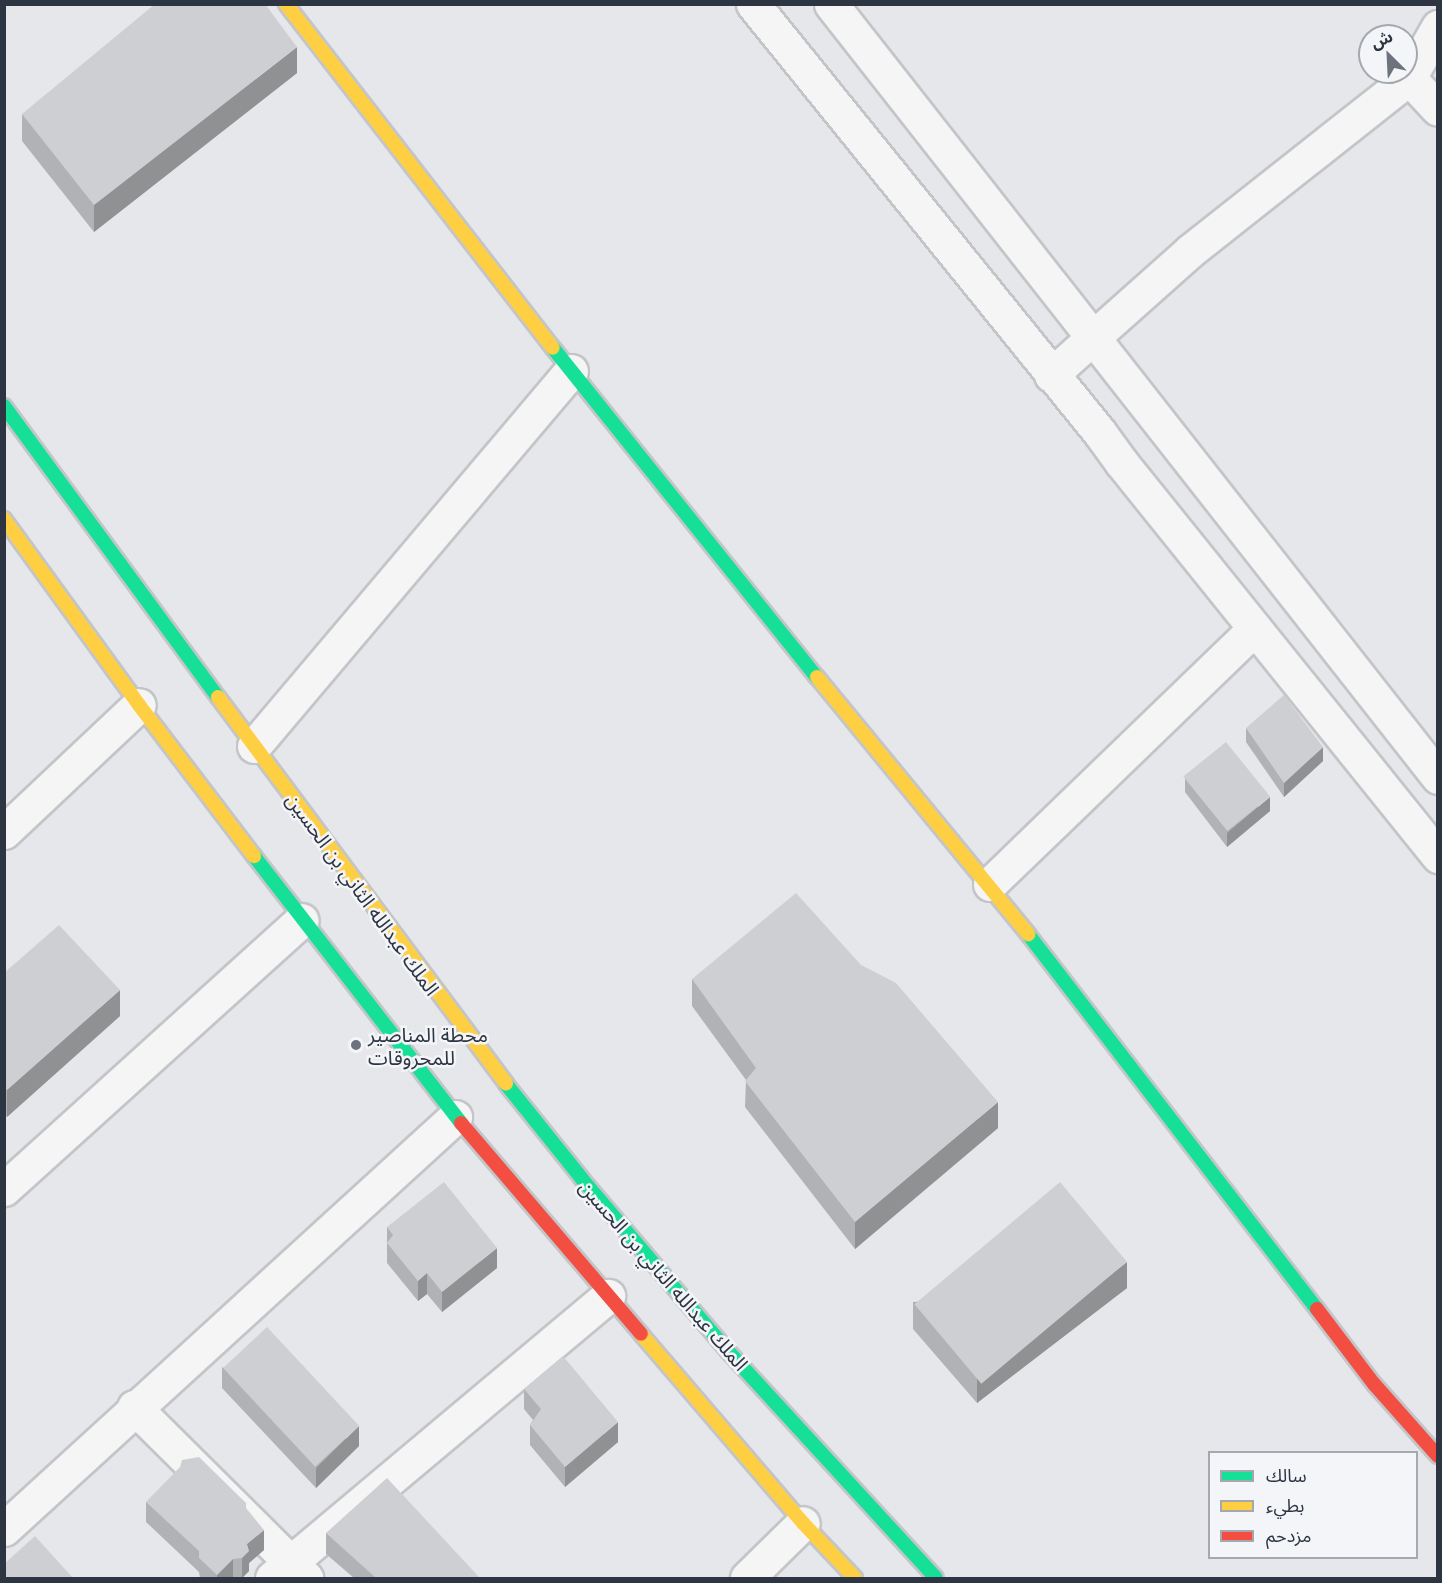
<!DOCTYPE html>
<html>
<head>
<meta charset="utf-8">
<style>
	body { margin:0 }
	#map { position:relative; width:1442px; height:1583px; overflow:hidden; background:#e5e7ea; font-family:Lato,"Noto Sans Arabic",sans-serif }
	div>[style] { position:absolute }
	[style*='--x'] { left:calc(var(--x)*1px); top:calc(var(--y)*1px); width:calc(var(--w)*1px); rotate:calc(var(--a)*1deg) }
	.roads { filter:drop-shadow(2px 0 #c3c5c8) drop-shadow(-2px 0 #c3c5c8) drop-shadow(0 2px #c3c5c8) drop-shadow(0 -2px #c3c5c8) }
	.street>* { height:33px; margin:-16.5px; padding:0 16.5px; transform-origin:16.5px; border-radius:16.5px; background:#f5f5f6 }
	.fast>* { height:14px; margin:-7px; padding:0 7px; transform-origin:7px; border-radius:7px; background:#16e098 }
	.slow>* { height:14px; margin:-7px; padding:0 7px; transform-origin:7px; border-radius:7px; background:#ffcf43 }
	.jam>* { height:14px; margin:-7px; padding:0 7px; transform-origin:7px; border-radius:7px; background:#f24e42 }
	.wall>* { inset:0; background:#b1b2b5 }
	.shaded-wall>* { inset:0; background:#909193 }
	.building>* { inset:0; background:#cecfd2; transform-origin:0 0 }
	.dots>* { width:16px; height:16px; translate:-50% -50%; box-sizing:border-box; border:3px solid #f4f5f8; border-radius:50% }
	span { translate:-50% -50%; white-space:nowrap; text-align:center; line-height:1.15; -webkit-text-stroke:5px #f4f5f8; paint-order:stroke }
	.street-label { font-size:20px; color:#2d3442 }
	.poi-label { font-size:20px; color:#2d3442 }
	.left { translate:0 -50%; text-align:left }
	.frame { position:absolute; inset:0; border:6px solid #2d3442; pointer-events:none }
	.legend { position:absolute; left:1208px; top:1451px; width:210px; height:108px; box-sizing:border-box; background:#f4f5f8; border:2px solid #a4a8af; margin:0; padding:8px 10px; list-style:none; font-size:18px; color:#2d3442 }
	.legend li { display:flex; align-items:center; gap:12px; height:30px }
	.legend b { width:30px; border:2px solid #a4a8af }
	.north { position:absolute; left:1358px; top:24px; width:60px; height:60px; box-sizing:border-box; background:#f4f5f8; border:2px solid #a4a8af; border-radius:50%; rotate:336deg; font-size:16px; font-weight:700; line-height:24px; text-align:center; color:#2d3442 }
	.north::after { content:''; display:block; margin:auto; width:21px; height:27px; background:#6d737d; clip-path:polygon(50% 0,100% 100%,50% 72%,0 100%) }
</style>
</head>
<body>
<div id="map">
	<div class="roads">
		<div class="street">
			<div style="--x:753;--y:4;--w:552;--a:51.03"></div>
			<div style="--x:1100;--y:433;--w:36;--a:54"></div>
			<div style="--x:1121;--y:462;--w:506;--a:51.18"></div>
			<div style="--x:831;--y:4;--w:983;--a:51.86"></div>
			<div style="--x:1409;--y:78;--w:59;--a:-60.4"></div>
			<div style="--x:1051;--y:375;--w:186;--a:-41.7"></div>
			<div style="--x:1190;--y:251;--w:279;--a:-38.3"></div>
			<div style="--x:1409;--y:78;--w:42;--a:46.9"></div>
			<div style="--x:254;--y:746;--w:491;--a:-49.8"></div>
			<div style="--x:4;--y:832;--w:185;--a:-43.3"></div>
			<div style="--x:990;--y:884;--w:368;--a:-44"></div>
			<div style="--x:4;--y:1189;--w:401;--a:-42.1"></div>
			<div style="--x:134;--y:1407;--w:243;--a:44.8"></div>
			<div style="--x:4;--y:1529;--w:611;--a:-42.41"></div>
			<div style="--x:272;--y:1578;--w:439;--a:-40"></div>
			<div style="--x:747;--y:1578;--w:78;--a:-44.5"></div>
		</div>
		<div class="fast">
			<div style="--x:553;--y:348;--w:422;--a:51.3"></div>
			<div style="--x:4;--y:406;--w:361;--a:53.7"></div>
			<div style="--x:254;--y:856;--w:338;--a:52.2"></div>
			<div style="--x:1028;--y:934;--w:473;--a:52.4"></div>
			<div style="--x:506;--y:1084;--w:122;--a:51.3"></div>
			<div style="--x:582;--y:1179;--w:224;--a:49.7"></div>
			<div style="--x:727;--y:1350;--w:309;--a:47.5"></div>
		</div>
		<div class="slow">
			<div style="--x:286;--y:4;--w:435;--a:52.2"></div>
			<div style="--x:4;--y:519;--w:230;--a:54"></div>
			<div style="--x:139;--y:705;--w:190;--a:52.7"></div>
			<div style="--x:817;--y:677;--w:333;--a:50.6"></div>
			<div style="--x:218;--y:697;--w:482;--a:53.3"></div>
			<div style="--x:641;--y:1334;--w:249;--a:49.4"></div>
			<div style="--x:803;--y:1523;--w:76;--a:46.6"></div>
		</div>
		<div class="jam">
			<div style="--x:461;--y:1123;--w:277;--a:49.5"></div>
			<div style="--x:1317;--y:1309;--w:94;--a:52.8"></div>
			<div style="--x:1374;--y:1384;--w:96;--a:48.4"></div>
		</div>
	</div>
	<div class="wall">
		<div style="clip-path:polygon(297px 73px,94px 232px,22px 141px,22px 114px)"></div>
		<div style="clip-path:polygon(1246px 728px,1323px 761px,1284px 797px,1246px 742px)"></div>
		<div style="clip-path:polygon(1185px 778px,1270px 811px,1227px 847px,1185px 792px)"></div>
		<div style="clip-path:polygon(4px 973px,120px 1016px,7px 1117px,4px 1114px)"></div>
		<div style="clip-path:polygon(692px 979px,998px 1128px,855px 1249px,745px 1107px,746px 1080px,692px 1006px)"></div>
		<div style="clip-path:polygon(387px 1227px,497px 1268px,442px 1312px,427px 1294px,418px 1301px,387px 1263px)"></div>
		<div style="clip-path:polygon(1127px 1288px,977px 1403px,913px 1329px,913px 1302px)"></div>
		<div style="clip-path:polygon(222px 1367px,359px 1446px,316px 1488px,222px 1388px)"></div>
		<div style="clip-path:polygon(524px 1389px,618px 1442px,565px 1487px,530px 1445px,530px 1425px,533px 1420px,524px 1409px)"></div>
		<div style="clip-path:polygon(146px 1502px,246px 1508px,264px 1550px,249px 1563px,249px 1571px,242px 1578px,200px 1578px,199px 1572px,146px 1522px)"></div>
		<div style="clip-path:polygon(326px 1533px,480px 1578px,354px 1578px,326px 1554px)"></div>
	</div>
	<div class="shaded-wall">
		<div style="clip-path:polygon(297px 47px,297px 73px,94px 232px,94px 205px)"></div>
		<div style="clip-path:polygon(1323px 747px,1323px 761px,1284px 797px,1284px 783px)"></div>
		<div style="clip-path:polygon(1270px 797px,1270px 811px,1227px 847px,1227px 833px)"></div>
		<div style="clip-path:polygon(120px 990px,120px 1016px,7px 1117px,7px 1090px)"></div>
		<div style="clip-path:polygon(998px 1102px,998px 1128px,855px 1249px,855px 1222px)"></div>
		<div style="clip-path:polygon(497px 1248px,497px 1268px,442px 1312px,442px 1292px)"></div>
		<div style="clip-path:polygon(1127px 1262px,1127px 1288px,977px 1403px,977px 1377px)"></div>
		<div style="clip-path:polygon(427px 1273px,427px 1294px,418px 1301px,418px 1281px)"></div>
		<div style="clip-path:polygon(618px 1422px,618px 1442px,565px 1487px,565px 1467px)"></div>
		<div style="clip-path:polygon(359px 1426px,359px 1446px,316px 1488px,316px 1468px)"></div>
		<div style="clip-path:polygon(264px 1530px,264px 1550px,249px 1563px,249px 1571px,242px 1578px,242px 1558px,247px 1544px)"></div>
		<div style="clip-path:polygon(233px 1559px,233px 1578px,217px 1578px,217px 1575px)"></div>
	</div>
	<div class="building">
		<div style="clip-path:polygon(155px 4px,265px 4px,297px 47px,94px 205px,22px 114px)"></div>
		<div style="clip-path:polygon(1284px 695px,1323px 747px,1284px 783px,1246px 728px)"></div>
		<div style="left:1226px;top:742px;width:70px;height:55px;rotate:51deg"></div>
		<div style="clip-path:polygon(796px 893px,861px 965px,896px 983px,998px 1102px,855px 1222px,745px 1081px,756px 1068px,692px 979px)"></div>
		<div style="clip-path:polygon(59px 925px,120px 990px,7px 1090px,4px 1087px,4px 973px)"></div>
		<div style="clip-path:polygon(444px 1182px,497px 1248px,442px 1292px,427px 1273px,418px 1281px,387px 1243px,393px 1235px,387px 1227px)"></div>
		<div style="left:1060px;top:1182px;width:104px;height:190px;rotate:50deg"></div>
		<div style="left:267px;top:1327px;width:135px;height:60px;rotate:47deg"></div>
		<div style="clip-path:polygon(563px 1356px,618px 1422px,565px 1467px,530px 1425px,541px 1409px,524px 1389px)"></div>
		<div style="clip-path:polygon(199px 1457px,246px 1503px,246px 1508px,264px 1530px,247px 1544px,249px 1551px,242px 1558px,233px 1559px,217px 1575px,199px 1558px,199px 1551px,146px 1502px,180px 1467px,182px 1460px)"></div>
		<div style="clip-path:polygon(387px 1478px,480px 1578px,376px 1578px,326px 1533px)"></div>
		<div style="clip-path:polygon(35px 1536px,73px 1578px,4px 1578px,4px 1564px)"></div>
	</div>
	<div class="dots">
		<div style="left:356px;top:1045px;background:#6d737d"></div>
	</div>
	<div class="street-label">
		<span style="left:363px;top:894px;rotate:54deg">الملك عبدالله الثاني بن الحسين</span>
		<span style="left:664px;top:1275px;rotate:49deg">الملك عبدالله الثاني بن الحسين</span>
	</div>
	<div class="poi-label">
		<span class="left" style="left:368px;top:1046px">محطة المناصير<br>للمحروقات</span>
	</div>
	<div class="frame"></div>
	<ul class="legend">
	<li><b style="height:8px;background:#16e098"></b>سالك</li>
	<li><b style="height:8px;background:#ffcf43"></b>بطيء</li>
	<li><b style="height:8px;background:#f24e42"></b>مزدحم</li>
	</ul>
	<div class="north">ش</div>
</div>
</body>
</html>
